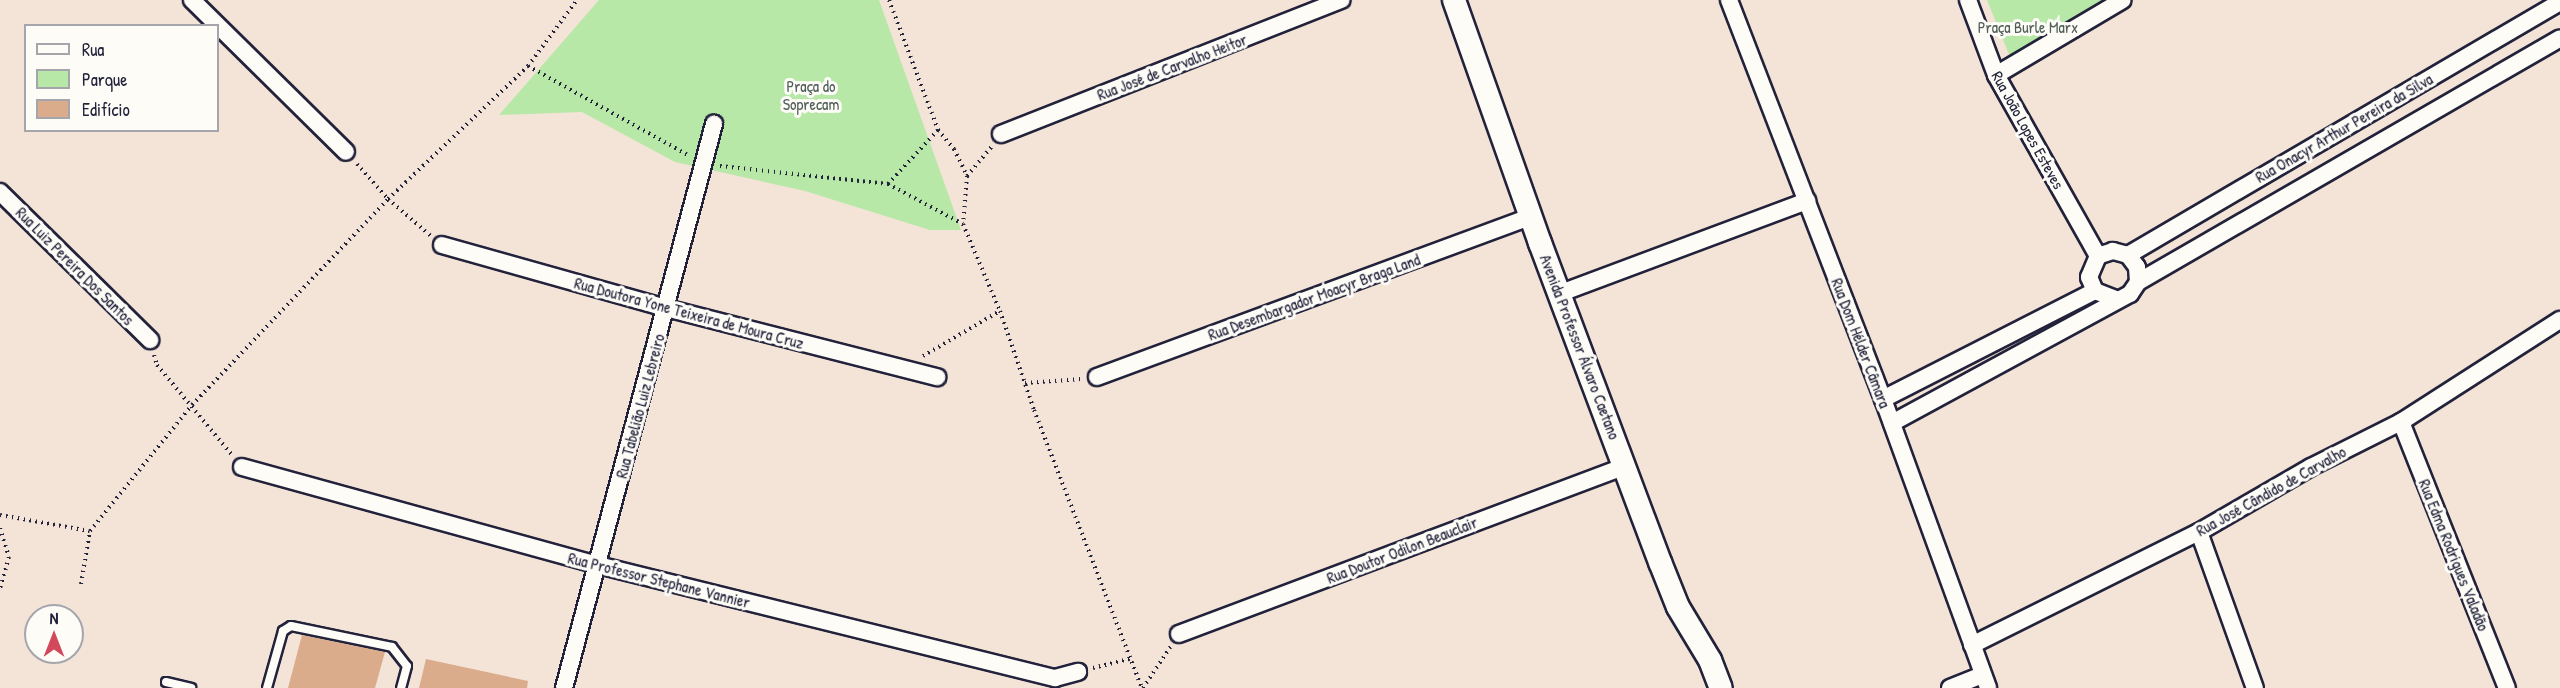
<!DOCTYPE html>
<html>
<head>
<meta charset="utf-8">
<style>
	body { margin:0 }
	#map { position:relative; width:2560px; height:688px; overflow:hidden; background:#f3e4d7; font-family:"Patrick Hand",sans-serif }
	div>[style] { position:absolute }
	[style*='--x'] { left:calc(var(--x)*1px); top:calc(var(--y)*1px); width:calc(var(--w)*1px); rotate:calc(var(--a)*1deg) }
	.green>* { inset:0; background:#b8e8a7 }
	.building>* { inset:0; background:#dbac8c }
	.path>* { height:4px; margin-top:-2px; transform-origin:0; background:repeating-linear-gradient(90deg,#22223b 0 1.5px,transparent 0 6px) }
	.roads { filter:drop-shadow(2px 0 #22223b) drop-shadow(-2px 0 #22223b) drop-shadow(0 2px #22223b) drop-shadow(0 -2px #22223b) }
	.lane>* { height:8px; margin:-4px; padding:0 4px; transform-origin:4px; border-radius:4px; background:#fdfcf7 }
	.street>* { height:16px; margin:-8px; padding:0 8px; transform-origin:8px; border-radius:8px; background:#fdfcf7 }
	.secondary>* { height:22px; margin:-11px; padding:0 11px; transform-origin:11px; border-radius:11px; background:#fdfcf7 }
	span { translate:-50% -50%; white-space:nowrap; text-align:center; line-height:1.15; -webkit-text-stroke:6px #fdfcf7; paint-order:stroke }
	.park-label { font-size:16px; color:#4f5d5b }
	.street-label { font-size:16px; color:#22223b }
	.legend { position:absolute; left:24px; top:24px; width:195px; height:108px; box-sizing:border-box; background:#fdfcf7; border:2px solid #a5a5ac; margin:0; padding:8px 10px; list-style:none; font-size:18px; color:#22223b }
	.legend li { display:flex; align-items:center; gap:12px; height:30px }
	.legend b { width:30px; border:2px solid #a5a5ac }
	.north { position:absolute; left:24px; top:604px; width:60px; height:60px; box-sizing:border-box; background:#fdfcf7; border:2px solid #a5a5ac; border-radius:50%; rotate:0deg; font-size:16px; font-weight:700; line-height:24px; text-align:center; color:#22223b }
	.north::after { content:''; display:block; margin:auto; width:21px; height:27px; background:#d1495b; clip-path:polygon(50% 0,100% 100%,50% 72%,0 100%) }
</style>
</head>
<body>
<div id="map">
	<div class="green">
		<div style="clip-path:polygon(599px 0,879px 0,961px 230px,930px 230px,805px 191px,675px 162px,582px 112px,499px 115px)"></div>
		<div style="clip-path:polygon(1987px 0,2125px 0,2014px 67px)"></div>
	</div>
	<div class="building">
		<div style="clip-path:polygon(302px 635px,385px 652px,375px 688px,288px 688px)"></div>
		<div style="clip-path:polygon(426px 659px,528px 681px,527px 688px,419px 688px)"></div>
	</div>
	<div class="path">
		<div style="--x:889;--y:0;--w:139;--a:69.3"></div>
		<div style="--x:938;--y:130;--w:25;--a:50"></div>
		<div style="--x:954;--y:149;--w:30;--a:64"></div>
		<div style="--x:967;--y:176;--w:48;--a:94.8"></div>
		<div style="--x:963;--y:224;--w:95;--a:67"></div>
		<div style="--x:1000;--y:311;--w:105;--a:71"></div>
		<div style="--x:1034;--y:410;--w:298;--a:68.8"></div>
		<div style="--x:528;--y:66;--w:185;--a:29.1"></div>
		<div style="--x:357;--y:164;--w:47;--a:48.5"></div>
		<div style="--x:388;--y:199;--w:57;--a:40.7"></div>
		<div style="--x:720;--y:166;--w:169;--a:6.1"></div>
		<div style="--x:888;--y:184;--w:74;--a:-47.2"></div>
		<div style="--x:967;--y:176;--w:38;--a:-50"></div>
		<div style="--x:888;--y:184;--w:85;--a:28.1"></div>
		<div style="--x:154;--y:355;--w:10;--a:73"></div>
		<div style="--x:157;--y:365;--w:117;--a:50.2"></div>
		<div style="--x:923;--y:356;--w:89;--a:-30.3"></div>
		<div style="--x:1025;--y:383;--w:56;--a:-4.1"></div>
		<div style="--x:0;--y:515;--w:91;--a:10.1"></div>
		<div style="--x:0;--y:528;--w:30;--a:73"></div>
		<div style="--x:9;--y:557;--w:32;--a:106"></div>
		<div style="--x:81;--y:584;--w:54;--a:-80.4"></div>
		<div style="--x:90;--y:531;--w:162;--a:-51"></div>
		<div style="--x:192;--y:405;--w:284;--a:-46.4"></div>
		<div style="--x:388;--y:199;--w:193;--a:-43.5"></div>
		<div style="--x:528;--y:66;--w:82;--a:-53.4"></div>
		<div style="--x:1093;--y:668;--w:38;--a:-14"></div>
		<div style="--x:1143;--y:688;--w:50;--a:-56.3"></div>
	</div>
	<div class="roads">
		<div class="lane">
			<div style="--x:166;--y:682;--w:26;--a:13"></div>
			<div style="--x:267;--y:688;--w:59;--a:-74.3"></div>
			<div style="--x:283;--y:631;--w:9;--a:-32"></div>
			<div style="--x:291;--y:626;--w:103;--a:11.7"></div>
			<div style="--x:392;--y:647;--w:24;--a:52"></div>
			<div style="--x:407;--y:666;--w:23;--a:105"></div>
		</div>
		<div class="street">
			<div style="--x:192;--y:0;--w:216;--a:44.6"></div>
			<div style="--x:1729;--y:0;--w:428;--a:68.9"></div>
			<div style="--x:1883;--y:399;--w:307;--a:70"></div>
			<div style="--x:1968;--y:0;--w:80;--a:69.5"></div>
			<div style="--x:1996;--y:75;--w:208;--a:60.6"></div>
			<div style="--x:1996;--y:75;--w:147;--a:-30.6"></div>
			<div style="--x:1001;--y:134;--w:366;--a:-21.5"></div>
			<div style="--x:0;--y:192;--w:211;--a:44.6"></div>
			<div style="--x:442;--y:245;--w:233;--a:15.7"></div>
			<div style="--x:666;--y:308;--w:280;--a:14.3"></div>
			<div style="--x:2128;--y:255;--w:501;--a:-30.36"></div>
			<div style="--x:2138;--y:282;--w:487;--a:-30"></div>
			<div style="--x:1561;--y:293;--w:263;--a:-20.5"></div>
			<div style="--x:1097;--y:377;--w:462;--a:-20.3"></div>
			<div style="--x:1883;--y:399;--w:238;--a:-27"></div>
			<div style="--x:2401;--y:422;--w:286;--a:68.3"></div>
			<div style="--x:1892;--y:423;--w:271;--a:-28.5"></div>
			<div style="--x:2130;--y:294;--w:14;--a:-56"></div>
			<div style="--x:2138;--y:282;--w:15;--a:-94"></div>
			<div style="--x:2137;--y:267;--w:15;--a:-127"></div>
			<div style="--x:2128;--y:255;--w:16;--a:-165"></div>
			<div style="--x:2113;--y:251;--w:16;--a:162"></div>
			<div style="--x:2098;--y:256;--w:23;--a:113"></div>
			<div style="--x:2089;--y:277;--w:15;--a:67"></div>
			<div style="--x:2095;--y:291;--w:22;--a:21"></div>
			<div style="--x:242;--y:467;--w:369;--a:15.4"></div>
			<div style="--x:598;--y:565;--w:471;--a:13.9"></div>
			<div style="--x:1055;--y:678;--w:24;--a:-15"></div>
			<div style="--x:2199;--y:532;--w:166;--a:70.3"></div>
			<div style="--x:1179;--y:634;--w:477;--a:-20.6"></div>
			<div style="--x:1972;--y:645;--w:254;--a:-26.5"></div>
			<div style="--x:2199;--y:532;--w:129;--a:-30.1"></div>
			<div style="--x:2311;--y:467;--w:101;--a:-26.6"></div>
			<div style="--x:2401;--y:422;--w:189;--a:-32.7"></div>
			<div style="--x:564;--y:688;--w:584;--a:-75.11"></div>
			<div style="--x:1950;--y:688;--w:35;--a:-22"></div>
		</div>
		<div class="secondary">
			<div style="--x:1454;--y:0;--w:258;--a:70.5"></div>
			<div style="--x:1540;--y:243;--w:341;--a:69.4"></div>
			<div style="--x:1660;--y:562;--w:48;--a:68.2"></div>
			<div style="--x:1678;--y:607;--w:62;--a:58.9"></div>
			<div style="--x:1710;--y:660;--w:30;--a:69"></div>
		</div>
	</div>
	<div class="park-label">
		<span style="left:2028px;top:27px">Praça Burle Marx</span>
		<span style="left:811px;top:95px">Praça do<br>Soprecam</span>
	</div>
	<div class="street-label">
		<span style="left:1172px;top:67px;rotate:-21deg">Rua José de Carvalho Heitor</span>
		<span style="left:2344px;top:128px;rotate:-30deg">Rua Onacyr Arthur Pereira da Silva</span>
		<span style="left:2028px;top:130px;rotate:61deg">Rua João Lopes Esteves</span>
		<span style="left:75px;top:266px;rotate:45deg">Rua Luiz Pereira Dos Santos</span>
		<span style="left:1314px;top:297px;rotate:-20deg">Rua Desembargador Moacyr Braga Land</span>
		<span style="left:689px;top:313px;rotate:15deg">Rua Doutora Yone Teixeira de Moura Cruz</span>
		<span style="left:1861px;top:343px;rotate:69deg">Rua Dom Hélder Câmara</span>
		<span style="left:1580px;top:347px;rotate:69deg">Avenida Professor Álvaro Caetano</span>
		<span style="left:640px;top:406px;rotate:-75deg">Rua Tabelião Luiz Lebreiro</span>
		<span style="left:2271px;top:491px;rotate:-29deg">Rua José Cândido de Carvalho</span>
		<span style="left:1402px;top:550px;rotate:-21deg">Rua Doutor Odilon Beauclair</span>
		<span style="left:2454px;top:555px;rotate:68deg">Rua Edma Rodrigues Valadão</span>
		<span style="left:659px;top:580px;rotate:14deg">Rua Professor Stephane Vannier</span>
	</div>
	<ul class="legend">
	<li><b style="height:8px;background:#fdfcf7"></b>Rua</li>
	<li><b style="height:16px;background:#b8e8a7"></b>Parque</li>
	<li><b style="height:16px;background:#dbac8c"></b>Edifício</li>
	</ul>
	<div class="north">N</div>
</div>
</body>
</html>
